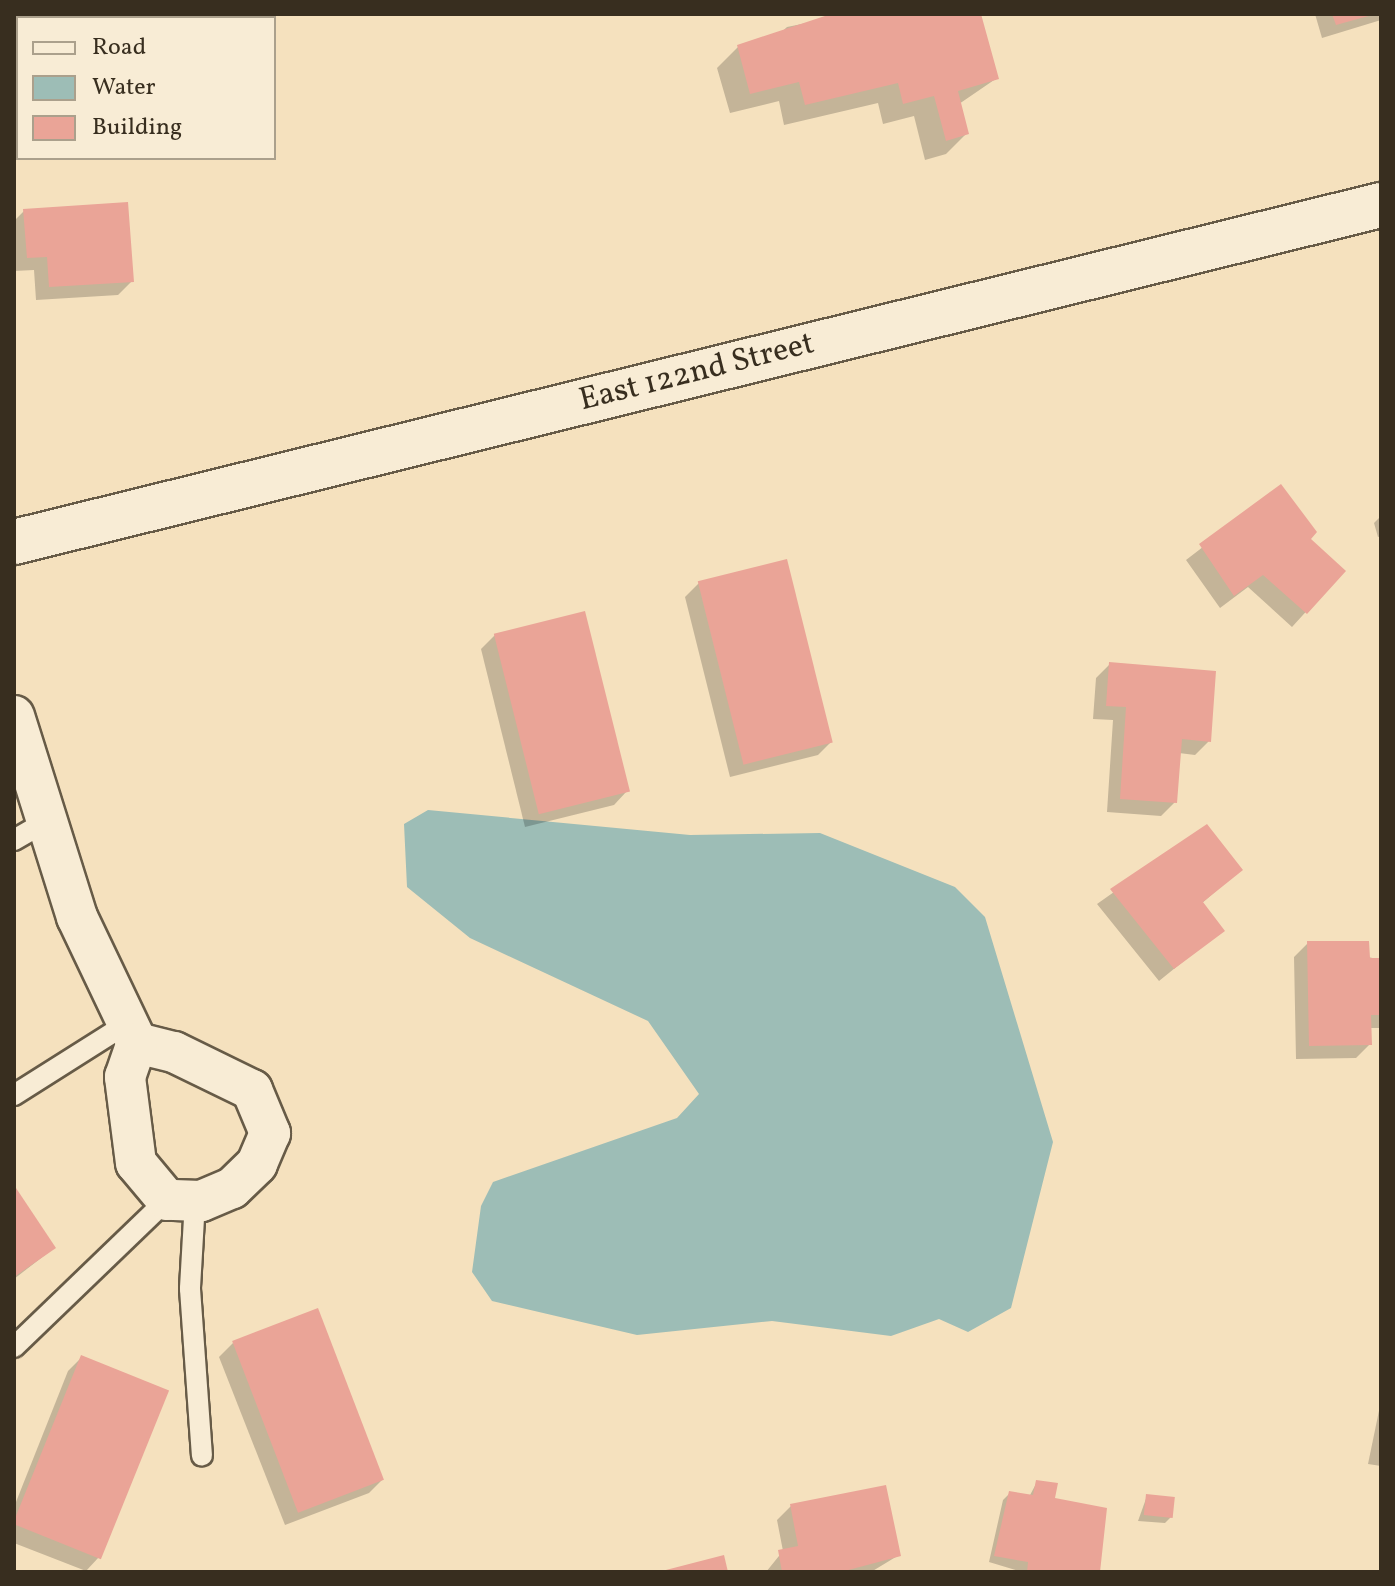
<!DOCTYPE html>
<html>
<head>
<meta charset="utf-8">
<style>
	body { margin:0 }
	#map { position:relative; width:1395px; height:1586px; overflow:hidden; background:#f5e1be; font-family:Vollkorn,serif }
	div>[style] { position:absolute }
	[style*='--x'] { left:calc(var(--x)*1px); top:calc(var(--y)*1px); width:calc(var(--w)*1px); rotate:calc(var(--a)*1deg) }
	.water>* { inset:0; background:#9dbdb6 }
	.shadow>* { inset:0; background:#0003 }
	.building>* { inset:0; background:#eaa497; transform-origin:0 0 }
	.roads { filter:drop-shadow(2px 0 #675b47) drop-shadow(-2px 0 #675b47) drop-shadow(0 2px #675b47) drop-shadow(0 -2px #675b47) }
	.service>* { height:20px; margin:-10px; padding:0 10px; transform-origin:10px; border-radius:10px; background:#f8ecd5 }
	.minor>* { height:40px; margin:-20px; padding:0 20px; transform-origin:20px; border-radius:20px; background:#f8ecd5 }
	.tertiary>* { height:44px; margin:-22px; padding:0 22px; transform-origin:22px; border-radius:22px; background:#f8ecd5 }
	span { translate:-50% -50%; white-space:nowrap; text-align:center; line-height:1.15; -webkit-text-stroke:8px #f8ecd5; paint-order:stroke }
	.street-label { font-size:32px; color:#382e1f }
	.frame { position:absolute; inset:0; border:16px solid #382e1f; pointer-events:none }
	.legend { position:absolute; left:16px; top:16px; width:260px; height:144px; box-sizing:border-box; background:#f8ecd5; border:2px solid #aba08c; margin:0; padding:10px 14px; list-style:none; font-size:24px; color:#382e1f }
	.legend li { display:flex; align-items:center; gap:16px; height:40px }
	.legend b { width:40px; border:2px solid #aba08c }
</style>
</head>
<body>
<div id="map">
	<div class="water">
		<div style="clip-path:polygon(428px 810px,690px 835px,820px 833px,955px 887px,985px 917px,1053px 1142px,1011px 1308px,968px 1332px,939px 1319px,891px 1336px,772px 1321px,637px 1335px,492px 1301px,472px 1272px,481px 1206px,493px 1182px,677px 1118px,699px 1094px,648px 1021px,470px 938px,407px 887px,404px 824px)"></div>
	</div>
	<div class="shadow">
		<div style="clip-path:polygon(14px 14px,43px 18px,18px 18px,14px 157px)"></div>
		<div style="clip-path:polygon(851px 14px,979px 14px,997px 78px,959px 104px,967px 133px,946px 154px,925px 160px,914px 116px,883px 124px,878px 103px,784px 125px,779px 101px,730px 113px,717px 68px,738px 47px,775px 38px,787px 27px)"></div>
		<div style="clip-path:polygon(1315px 14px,1381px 14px,1381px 20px,1322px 38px)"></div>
		<div style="clip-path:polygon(24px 211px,132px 281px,118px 295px,36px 300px,34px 270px,14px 271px,14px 221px)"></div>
		<div style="clip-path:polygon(1281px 487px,1308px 539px,1343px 571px,1292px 627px,1248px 587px,1220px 608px,1186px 560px)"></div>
		<div style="clip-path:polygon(1381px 516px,1381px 536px,1378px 537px,1374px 523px)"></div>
		<div style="clip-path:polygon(699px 583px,832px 741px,818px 755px,730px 777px,685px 597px)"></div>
		<div style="clip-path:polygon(495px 635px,627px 791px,614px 805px,525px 827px,481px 649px)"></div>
		<div style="clip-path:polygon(1110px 664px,1209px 741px,1195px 755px,1179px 753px,1175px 802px,1161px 816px,1107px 812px,1113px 720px,1093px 719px,1096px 678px)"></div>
		<div style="clip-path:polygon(1206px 827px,1240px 870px,1201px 904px,1222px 930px,1159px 981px,1097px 904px)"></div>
		<div style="clip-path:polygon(1308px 943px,1381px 960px,1381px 1028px,1369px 1028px,1370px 1044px,1356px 1058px,1296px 1059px,1294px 957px)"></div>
		<div style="clip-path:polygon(14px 1188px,54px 1248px,14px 1279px)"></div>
		<div style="clip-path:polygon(233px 1343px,383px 1479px,369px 1493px,285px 1525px,219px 1357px)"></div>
		<div style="clip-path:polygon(82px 1357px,99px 1557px,86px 1571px,14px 1543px,14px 1507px,68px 1371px)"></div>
		<div style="clip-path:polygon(1381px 1401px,1381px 1466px,1368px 1464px)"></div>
		<div style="clip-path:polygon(1037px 1482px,1096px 1572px,1022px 1572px,989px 1562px,1003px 1500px,1010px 1493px,1029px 1497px)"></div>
		<div style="clip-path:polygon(1147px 1496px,1172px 1516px,1165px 1523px,1138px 1521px)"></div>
		<div style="clip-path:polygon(791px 1506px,899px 1555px,871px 1572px,766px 1572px,783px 1551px,777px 1520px)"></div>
	</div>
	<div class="building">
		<div style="clip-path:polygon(14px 14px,45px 18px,18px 18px,17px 117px)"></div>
		<div style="clip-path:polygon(831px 14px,981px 14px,999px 79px,958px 91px,969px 134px,946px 141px,934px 96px,903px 104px,898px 83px,805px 105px,799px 82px,750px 94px,737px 45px)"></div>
		<div style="clip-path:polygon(1332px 14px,1372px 14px,1372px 15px,1336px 25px)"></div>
		<div style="clip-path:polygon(128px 202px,134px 282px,49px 287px,47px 257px,27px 258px,23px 209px)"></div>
		<div style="clip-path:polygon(1281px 484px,1317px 532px,1311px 539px,1346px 571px,1307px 614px,1263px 575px,1234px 596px,1199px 544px)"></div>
		<div style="left:787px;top:559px;width:189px;height:92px;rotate:76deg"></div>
		<div style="left:585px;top:611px;width:186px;height:94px;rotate:76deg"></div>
		<div style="clip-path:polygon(1109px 662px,1216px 671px,1211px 742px,1182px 739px,1177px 803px,1120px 799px,1126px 707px,1106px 706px)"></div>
		<div style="clip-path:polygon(1207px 824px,1243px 870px,1203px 902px,1225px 931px,1174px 969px,1110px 889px)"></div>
		<div style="clip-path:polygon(1307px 941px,1369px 941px,1370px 958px,1381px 958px,1381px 1015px,1371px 1015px,1372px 1045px,1309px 1046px)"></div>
		<div style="clip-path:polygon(14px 1185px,56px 1248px,14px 1277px)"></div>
		<div style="left:318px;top:1308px;width:184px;height:92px;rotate:69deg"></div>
		<div style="left:81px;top:1355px;width:95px;height:182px;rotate:22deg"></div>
		<div style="clip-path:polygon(1036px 1480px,1058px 1483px,1055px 1498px,1107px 1508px,1100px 1572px,1027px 1572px,1028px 1562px,994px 1556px,1009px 1491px,1033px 1495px)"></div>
		<div style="clip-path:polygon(886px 1485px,901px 1556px,841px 1572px,782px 1572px,778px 1550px,798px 1546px,790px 1504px)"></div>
		<div style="left:1146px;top:1494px;width:29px;height:21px;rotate:6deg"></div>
		<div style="clip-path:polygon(724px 1555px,728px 1572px,662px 1572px,662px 1571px)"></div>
	</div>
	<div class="roads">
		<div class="service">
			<div style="--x:14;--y:840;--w:38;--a:-30"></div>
			<div style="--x:14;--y:1095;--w:135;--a:-32.3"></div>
			<div style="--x:195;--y:1201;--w:88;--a:93.3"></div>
			<div style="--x:190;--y:1289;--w:167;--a:85.9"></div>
			<div style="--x:14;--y:1347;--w:212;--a:-43.9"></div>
		</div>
		<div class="minor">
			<div style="--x:14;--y:716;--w:211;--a:72.6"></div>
			<div style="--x:77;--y:917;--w:140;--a:64.5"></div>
			<div style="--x:137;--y:1043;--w:38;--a:14"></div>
			<div style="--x:174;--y:1052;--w:87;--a:26"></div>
			<div style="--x:252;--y:1090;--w:47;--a:67.3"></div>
			<div style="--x:270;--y:1133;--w:34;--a:113"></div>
			<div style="--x:257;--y:1164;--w:35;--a:136"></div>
			<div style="--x:232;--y:1188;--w:34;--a:157"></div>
			<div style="--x:201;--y:1201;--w:34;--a:-178"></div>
			<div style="--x:167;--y:1200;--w:48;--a:-130"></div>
			<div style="--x:136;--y:1163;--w:87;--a:-97.3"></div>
			<div style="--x:125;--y:1077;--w:36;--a:-71"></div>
		</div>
		<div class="tertiary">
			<div style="--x:14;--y:542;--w:1408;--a:-13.85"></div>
		</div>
	</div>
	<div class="street-label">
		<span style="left:697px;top:373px;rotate:-14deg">East 122nd Street</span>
	</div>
	<div class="frame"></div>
	<ul class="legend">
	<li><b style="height:10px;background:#f8ecd5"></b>Road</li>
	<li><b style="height:22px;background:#9dbdb6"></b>Water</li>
	<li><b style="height:22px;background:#eaa497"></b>Building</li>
	</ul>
</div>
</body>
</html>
